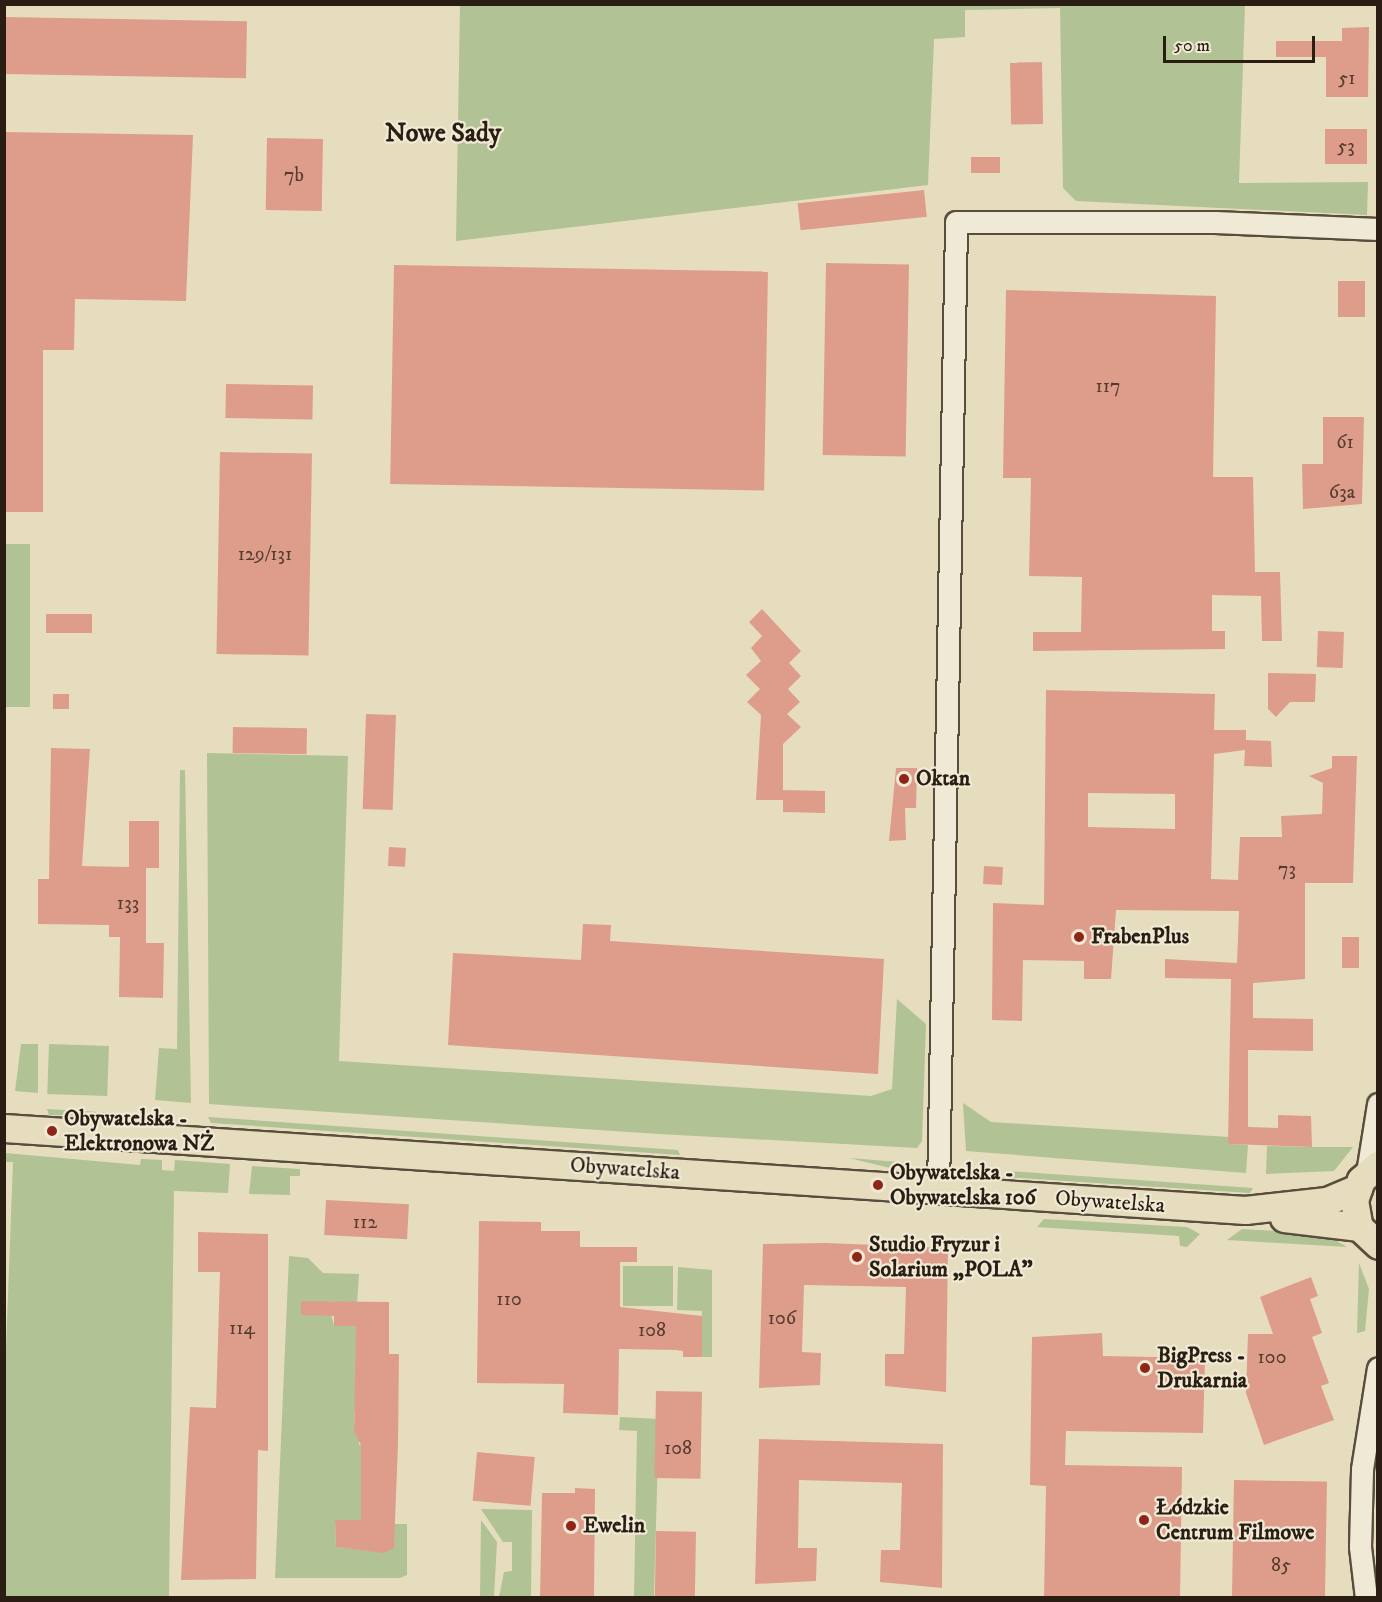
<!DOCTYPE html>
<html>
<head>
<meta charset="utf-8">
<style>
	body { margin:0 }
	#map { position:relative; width:1382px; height:1602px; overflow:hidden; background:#e6ddbf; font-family:"IM FELL DW Pica",serif }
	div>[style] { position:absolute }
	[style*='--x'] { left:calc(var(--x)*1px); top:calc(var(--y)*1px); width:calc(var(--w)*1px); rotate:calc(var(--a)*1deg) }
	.green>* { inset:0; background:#b1c295; transform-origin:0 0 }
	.building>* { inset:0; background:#de9d8b; transform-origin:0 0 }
	.roads { filter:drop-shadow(2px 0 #594d3d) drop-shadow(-2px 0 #594d3d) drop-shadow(0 2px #594d3d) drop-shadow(0 -2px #594d3d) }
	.minor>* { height:21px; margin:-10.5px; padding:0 10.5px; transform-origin:10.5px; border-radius:10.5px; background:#efe9d5 }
	.major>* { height:27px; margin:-13.5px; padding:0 13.5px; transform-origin:13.5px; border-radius:13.5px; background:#e6ddbf }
	.dots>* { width:16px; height:16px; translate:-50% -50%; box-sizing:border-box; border:3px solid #efe9d5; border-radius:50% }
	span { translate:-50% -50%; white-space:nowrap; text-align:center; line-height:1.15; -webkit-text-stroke:4.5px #efe9d5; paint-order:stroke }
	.number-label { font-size:20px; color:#573d30 }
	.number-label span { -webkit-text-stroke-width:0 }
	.poi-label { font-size:22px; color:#2a1d12; font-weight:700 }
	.left { translate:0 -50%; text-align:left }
	.street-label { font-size:22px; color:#2a1d12 }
	.quarter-label { font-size:26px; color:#2a1d12; font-weight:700 }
	.frame { position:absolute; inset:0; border:6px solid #2a1d12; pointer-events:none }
	.scale { position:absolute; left:1163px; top:36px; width:152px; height:27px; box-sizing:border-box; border:3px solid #2a1d12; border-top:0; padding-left:8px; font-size:18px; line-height:21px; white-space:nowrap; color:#2a1d12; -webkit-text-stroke:4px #efe9d5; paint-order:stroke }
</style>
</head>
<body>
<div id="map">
	<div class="green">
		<div style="clip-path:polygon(460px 5px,1245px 5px,1239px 183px,1368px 182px,1367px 215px,1076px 201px,1063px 188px,1060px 8px,965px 10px,965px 37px,934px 39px,928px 185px,456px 241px)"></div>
		<div style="left:5px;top:544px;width:25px;height:163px"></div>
		<div style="clip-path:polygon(207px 753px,348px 756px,339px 1061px,871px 1096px,892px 1089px,897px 999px,926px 1024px,922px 1141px,917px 1148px,659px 1134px,209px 1104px)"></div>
		<div style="clip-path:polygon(180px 770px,185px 770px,191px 1103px,155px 1100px,159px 1048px,177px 1049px)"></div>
		<div style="clip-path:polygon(21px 1044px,38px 1044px,38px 1093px,15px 1091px)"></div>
		<div style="left:49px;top:1044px;width:60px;height:50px;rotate:2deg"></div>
		<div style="clip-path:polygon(963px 1103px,991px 1122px,1229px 1137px,1229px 1144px,1248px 1145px,1246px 1173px,966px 1151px)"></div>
		<div style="clip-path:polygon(47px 1109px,117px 1113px,117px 1116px,49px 1115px)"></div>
		<div style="clip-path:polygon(208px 1117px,678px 1150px,680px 1155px,211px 1123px)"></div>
		<div style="clip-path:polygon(1267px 1146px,1312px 1147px,1353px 1147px,1334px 1171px,1266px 1174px)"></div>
		<div style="clip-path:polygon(5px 1153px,140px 1165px,141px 1159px,162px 1160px,162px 1170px,174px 1171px,175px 1160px,230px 1164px,228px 1193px,174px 1191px,169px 1597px,5px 1597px,5px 1375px,13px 1162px,5px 1162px)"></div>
		<div style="clip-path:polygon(849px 1158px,912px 1163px,894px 1169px)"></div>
		<div style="clip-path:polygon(252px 1166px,300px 1169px,300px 1176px,290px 1176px,290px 1195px,249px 1194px)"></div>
		<div style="clip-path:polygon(1008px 1171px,1253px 1188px,1250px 1193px,1004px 1177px)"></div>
		<div style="clip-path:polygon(1044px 1219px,1187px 1227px,1200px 1234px,1187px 1247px,1180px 1246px,1179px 1236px,1037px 1227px)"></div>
		<div style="clip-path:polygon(1242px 1229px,1325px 1234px,1347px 1247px,1227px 1240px)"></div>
		<div style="clip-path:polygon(289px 1256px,308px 1258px,323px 1273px,359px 1274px,357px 1304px,328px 1301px,334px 1326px,356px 1326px,361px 1410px,354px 1411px,354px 1430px,359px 1431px,359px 1445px,366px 1445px,361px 1450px,361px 1520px,335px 1520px,336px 1547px,384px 1552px,394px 1524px,407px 1524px,407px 1575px,400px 1578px,275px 1578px)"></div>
		<div style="clip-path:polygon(1359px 1263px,1369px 1289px,1365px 1331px,1357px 1333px)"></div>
		<div style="left:623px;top:1266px;width:50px;height:40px"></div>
		<div style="clip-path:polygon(678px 1267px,712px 1270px,712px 1357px,702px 1357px,702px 1311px,677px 1310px)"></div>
		<div style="clip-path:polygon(620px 1417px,659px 1419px,654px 1597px,634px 1597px,637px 1431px,619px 1430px)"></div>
		<div style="clip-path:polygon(481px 1509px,532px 1510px,531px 1597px,499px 1597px,504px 1572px,512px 1571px,512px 1542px,503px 1542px)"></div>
		<div style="clip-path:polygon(481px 1520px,497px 1542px,494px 1597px,480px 1597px)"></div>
	</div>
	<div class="building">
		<div style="left:4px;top:17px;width:243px;height:57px;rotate:1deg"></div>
		<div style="clip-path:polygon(1369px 27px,1368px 97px,1326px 97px,1326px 57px,1276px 57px,1276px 41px,1342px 41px,1342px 28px)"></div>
		<div style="left:1042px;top:62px;width:62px;height:32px;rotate:89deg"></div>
		<div style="left:1325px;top:129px;width:42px;height:35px"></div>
		<div style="clip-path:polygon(4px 132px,193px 135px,186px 301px,75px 299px,74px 350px,43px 350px,43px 512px,4px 512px)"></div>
		<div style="left:267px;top:138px;width:56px;height:72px;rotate:1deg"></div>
		<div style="left:971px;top:157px;width:29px;height:16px"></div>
		<div style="left:924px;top:190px;width:27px;height:127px;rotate:84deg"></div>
		<div style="left:826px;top:263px;width:83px;height:192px;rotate:1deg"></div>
		<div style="left:394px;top:265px;width:374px;height:219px;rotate:1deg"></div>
		<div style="left:1338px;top:281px;width:27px;height:36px"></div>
		<div style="clip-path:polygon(1006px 290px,1216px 296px,1213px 477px,1253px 477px,1255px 572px,1280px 572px,1282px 641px,1262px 641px,1261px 596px,1212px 595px,1212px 631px,1225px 631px,1225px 649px,1033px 651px,1033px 632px,1081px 632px,1082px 577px,1029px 576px,1031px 478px,1003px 478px)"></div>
		<div style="left:226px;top:384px;width:87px;height:34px;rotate:1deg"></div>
		<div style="clip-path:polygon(1323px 417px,1364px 417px,1362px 504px,1303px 509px,1302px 464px,1323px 464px)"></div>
		<div style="left:220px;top:452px;width:92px;height:202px;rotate:1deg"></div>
		<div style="clip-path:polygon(762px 609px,801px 651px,789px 663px,801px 676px,788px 689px,800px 702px,787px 714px,801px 727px,783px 744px,783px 790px,825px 791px,825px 813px,783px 812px,783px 800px,756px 800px,761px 715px,747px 702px,760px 689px,746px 675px,761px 661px,751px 648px,762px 636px,749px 622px)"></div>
		<div style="left:46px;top:614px;width:46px;height:19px"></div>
		<div style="left:1318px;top:631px;width:26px;height:36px;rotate:2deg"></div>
		<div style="clip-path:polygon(1268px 673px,1316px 674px,1315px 702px,1290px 702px,1276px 717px,1268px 709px)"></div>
		<div style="clip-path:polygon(evenodd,1046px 690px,1215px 694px,1214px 730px,1246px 730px,1246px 740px,1271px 741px,1272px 767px,1244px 766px,1245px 750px,1214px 754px,1211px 879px,1238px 880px,1240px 837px,1282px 837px,1281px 816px,1322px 814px,1323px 783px,1309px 776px,1332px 768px,1332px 756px,1357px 756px,1353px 883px,1305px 883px,1305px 979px,1253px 983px,1253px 1018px,1313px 1019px,1313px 1051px,1248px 1050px,1248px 1127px,1278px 1128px,1278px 1115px,1311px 1116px,1312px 1147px,1228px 1144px,1231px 979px,1165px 978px,1165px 959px,1237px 963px,1239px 911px,1116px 910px,1111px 979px,1084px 979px,1084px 961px,1023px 960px,1022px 1021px,992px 1020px,993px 903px,1044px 905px,1046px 690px,1088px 793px,1175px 794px,1175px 829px,1088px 827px,1088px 793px)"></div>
		<div style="left:53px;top:694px;width:16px;height:15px"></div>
		<div style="left:366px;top:714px;width:30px;height:95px;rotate:2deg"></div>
		<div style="left:233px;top:727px;width:74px;height:26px;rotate:1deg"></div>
		<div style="clip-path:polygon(51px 748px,90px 749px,82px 866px,129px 867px,129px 821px,159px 821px,159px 868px,146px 868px,146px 943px,164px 943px,163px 998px,119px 997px,120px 937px,109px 937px,109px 925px,38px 924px,38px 879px,49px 879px)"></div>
		<div style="clip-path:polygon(896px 768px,917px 768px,916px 808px,905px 808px,906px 840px,889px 841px)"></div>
		<div style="left:389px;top:847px;width:17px;height:19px;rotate:3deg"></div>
		<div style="left:984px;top:866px;width:19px;height:18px;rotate:3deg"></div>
		<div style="clip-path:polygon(583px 924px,611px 925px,610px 941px,884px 959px,878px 1074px,448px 1045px,453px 953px,581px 960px)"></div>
		<div style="left:1342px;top:937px;width:17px;height:31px"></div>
		<div style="left:326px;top:1200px;width:83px;height:35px;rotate:3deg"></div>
		<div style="clip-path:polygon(479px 1221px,541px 1222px,541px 1231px,580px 1231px,580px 1247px,637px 1247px,637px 1262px,620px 1262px,620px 1307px,702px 1316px,702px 1357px,683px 1357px,683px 1351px,676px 1350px,619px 1349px,618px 1415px,563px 1413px,564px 1384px,477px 1383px)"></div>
		<div style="clip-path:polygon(198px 1232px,268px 1234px,268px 1451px,258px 1450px,256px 1579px,181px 1580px,190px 1407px,216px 1408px,220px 1272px,198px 1272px)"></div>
		<div style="clip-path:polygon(826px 1243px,948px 1248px,946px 1392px,885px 1386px,885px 1354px,904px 1354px,906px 1287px,804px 1285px,802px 1352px,821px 1353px,820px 1385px,759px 1388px,763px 1244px)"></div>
		<div style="clip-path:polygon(1311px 1277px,1318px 1296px,1310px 1299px,1322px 1333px,1312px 1337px,1329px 1383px,1321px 1386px,1334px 1420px,1264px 1445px,1246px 1393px,1248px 1334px,1273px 1334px,1260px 1297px)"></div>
		<div style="clip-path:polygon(301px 1301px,389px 1302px,389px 1354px,399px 1354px,398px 1444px,394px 1548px,384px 1553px,336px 1547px,335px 1520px,361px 1520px,361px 1445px,354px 1431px,356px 1326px,334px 1326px,334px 1316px,301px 1315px)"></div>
		<div style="clip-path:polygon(1102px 1333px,1103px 1356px,1205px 1358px,1203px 1433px,1066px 1431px,1065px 1465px,1182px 1467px,1180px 1598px,1044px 1598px,1046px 1486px,1030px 1485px,1032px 1337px)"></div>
		<div style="left:656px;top:1391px;width:46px;height:87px;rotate:1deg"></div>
		<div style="clip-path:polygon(759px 1439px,943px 1444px,942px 1588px,880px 1582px,881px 1550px,900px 1550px,902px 1483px,799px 1480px,798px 1548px,817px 1548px,816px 1581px,755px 1584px)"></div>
		<div style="left:477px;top:1452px;width:58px;height:49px;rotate:5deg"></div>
		<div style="left:1234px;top:1480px;width:93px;height:118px;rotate:1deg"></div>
		<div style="clip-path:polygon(575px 1488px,595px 1489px,594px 1598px,540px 1598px,542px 1493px,575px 1493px)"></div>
		<div style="left:656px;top:1531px;width:40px;height:67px;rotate:1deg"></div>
	</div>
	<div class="roads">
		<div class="minor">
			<div style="--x:1367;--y:1173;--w:70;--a:-80.9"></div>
			<div style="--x:938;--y:1189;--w:967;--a:-88.93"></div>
			<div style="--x:956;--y:222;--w:259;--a:0"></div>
			<div style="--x:1215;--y:222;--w:163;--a:2.5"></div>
			<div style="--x:1366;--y:1598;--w:51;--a:-96.7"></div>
			<div style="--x:1360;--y:1547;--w:78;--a:-88.5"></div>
			<div style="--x:1362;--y:1469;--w:102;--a:-81"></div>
		</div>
		<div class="major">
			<div style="--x:4;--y:1128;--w:1244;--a:3.78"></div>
			<div style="--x:1245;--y:1210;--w:82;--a:-6.3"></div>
			<div style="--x:1327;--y:1201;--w:34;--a:-23"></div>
			<div style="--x:1378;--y:1165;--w:23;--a:139"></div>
			<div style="--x:1361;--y:1180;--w:21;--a:109"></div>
			<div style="--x:1354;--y:1200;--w:27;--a:80"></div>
			<div style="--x:1359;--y:1227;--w:26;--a:43"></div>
			<div style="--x:1284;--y:1218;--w:76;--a:6.8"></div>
		</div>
	</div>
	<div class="dots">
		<div style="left:904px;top:779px;background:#8f2418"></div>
		<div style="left:1079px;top:937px;background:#8f2418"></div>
		<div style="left:52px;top:1131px;background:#8f2418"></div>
		<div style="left:878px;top:1185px;background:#8f2418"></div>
		<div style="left:857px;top:1257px;background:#8f2418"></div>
		<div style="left:1145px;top:1368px;background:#8f2418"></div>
		<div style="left:1144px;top:1520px;background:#8f2418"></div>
		<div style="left:571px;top:1526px;background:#8f2418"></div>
	</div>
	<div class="number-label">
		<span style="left:1347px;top:78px">51</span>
		<span style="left:1346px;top:146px">53</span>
		<span style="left:294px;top:175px">7b</span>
		<span style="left:1108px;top:386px">117</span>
		<span style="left:1345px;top:442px">61</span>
		<span style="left:1342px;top:492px">63a</span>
		<span style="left:265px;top:554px">129/131</span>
		<span style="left:1287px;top:869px">73</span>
		<span style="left:128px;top:903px">133</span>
		<span style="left:365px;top:1222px">112</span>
		<span style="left:509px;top:1299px">110</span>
		<span style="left:782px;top:1318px">106</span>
		<span style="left:242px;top:1328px">114</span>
		<span style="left:652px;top:1330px">108</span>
		<span style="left:1272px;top:1357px">100</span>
		<span style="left:678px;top:1448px">108</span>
		<span style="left:1281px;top:1565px">85</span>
	</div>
	<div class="poi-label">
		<span class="left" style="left:916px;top:779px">Oktan</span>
		<span class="left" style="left:1091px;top:937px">FrabenPlus</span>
		<span class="left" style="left:64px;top:1131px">Obywatelska -<br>Elektronowa NŻ</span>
		<span class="left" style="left:890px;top:1185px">Obywatelska -<br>Obywatelska 106</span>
		<span class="left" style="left:869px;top:1257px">Studio Fryzur i<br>Solarium „POLA”</span>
		<span class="left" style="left:1157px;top:1368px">BigPress -<br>Drukarnia</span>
		<span class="left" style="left:1156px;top:1520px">Łódzkie<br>Centrum Filmowe</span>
		<span class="left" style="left:583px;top:1526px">Ewelin</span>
	</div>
	<div class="street-label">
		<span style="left:625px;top:1169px;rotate:4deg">Obywatelska</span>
		<span style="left:1110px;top:1202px;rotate:4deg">Obywatelska</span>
	</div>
	<div class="quarter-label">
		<span style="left:443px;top:134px">Nowe Sady</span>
	</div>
	<div class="frame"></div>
	<div class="scale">50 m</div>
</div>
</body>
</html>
